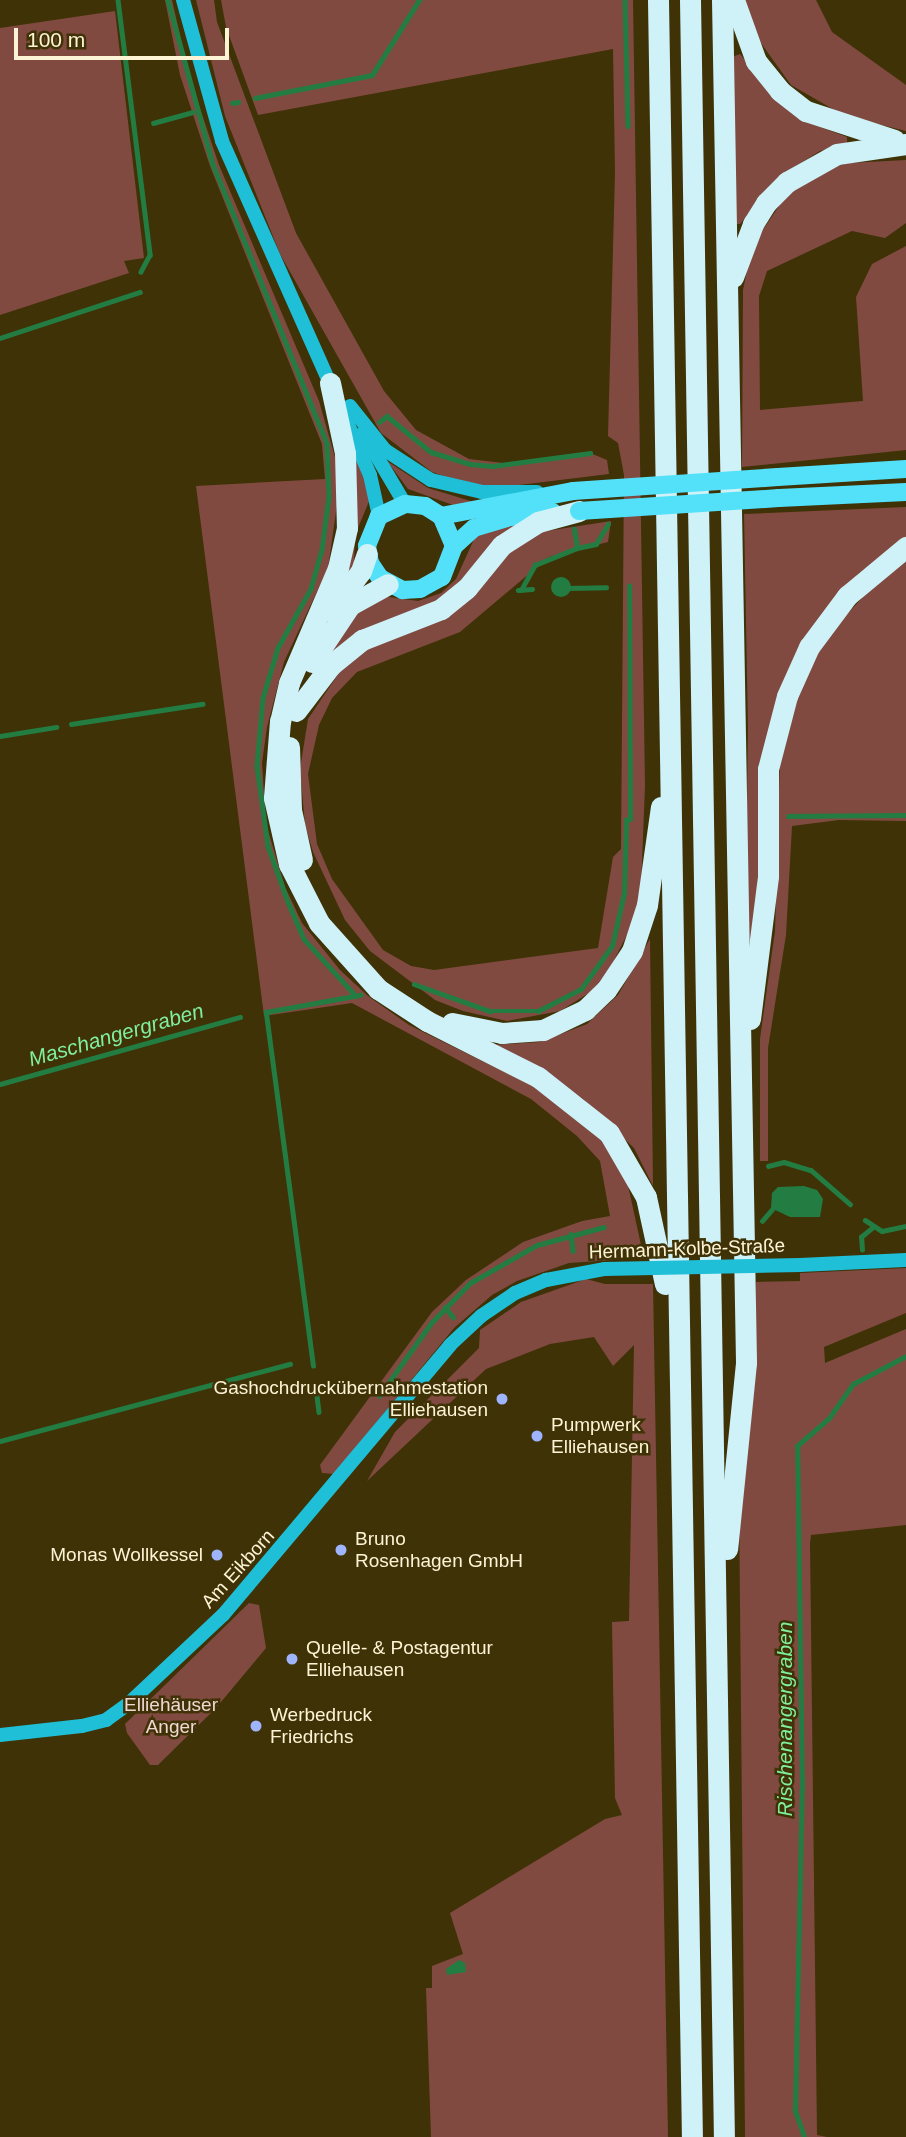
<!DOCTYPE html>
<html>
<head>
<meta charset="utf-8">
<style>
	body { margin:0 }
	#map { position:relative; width:906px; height:2137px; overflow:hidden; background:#3f3206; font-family:Helvetica,sans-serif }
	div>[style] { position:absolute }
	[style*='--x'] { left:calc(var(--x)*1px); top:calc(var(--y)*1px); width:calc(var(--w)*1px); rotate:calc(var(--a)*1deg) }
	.green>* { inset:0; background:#814a40 }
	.water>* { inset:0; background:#237d43 }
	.round { border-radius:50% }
	.stream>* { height:4.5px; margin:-2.25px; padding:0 2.25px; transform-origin:2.25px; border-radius:2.25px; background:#237d43 }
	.secondary>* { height:14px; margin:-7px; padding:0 7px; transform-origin:7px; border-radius:7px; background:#1fbfd7 }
	.primary>* { height:18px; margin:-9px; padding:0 9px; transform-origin:9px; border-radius:9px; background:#53e1fa }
	.highway>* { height:21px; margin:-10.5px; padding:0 10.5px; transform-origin:10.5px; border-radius:10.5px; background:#cff1f8 }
	.secondary-bridge>* { height:14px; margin:-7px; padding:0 7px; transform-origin:7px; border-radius:7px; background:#1fbfd7 }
	.primary-bridge>* { height:18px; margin:-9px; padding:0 9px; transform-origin:9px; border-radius:9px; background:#53e1fa }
	.dots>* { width:19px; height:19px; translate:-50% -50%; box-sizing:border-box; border:4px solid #3f3206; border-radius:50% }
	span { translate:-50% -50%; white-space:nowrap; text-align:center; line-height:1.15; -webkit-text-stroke:5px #3f3206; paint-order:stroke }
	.street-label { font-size:19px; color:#fdf3d5 }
	.poi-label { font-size:19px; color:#fdf3d5 }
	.right { translate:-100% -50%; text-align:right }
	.left { translate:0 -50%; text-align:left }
	.park-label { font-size:19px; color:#f1d7d2 }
	.water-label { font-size:21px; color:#7fef9f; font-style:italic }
	.scale { position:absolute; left:14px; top:28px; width:215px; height:32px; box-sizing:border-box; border:4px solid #fdf3d5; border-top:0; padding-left:9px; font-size:21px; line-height:24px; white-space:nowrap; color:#fdf3d5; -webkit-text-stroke:5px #3f3206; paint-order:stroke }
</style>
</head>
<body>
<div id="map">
	<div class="green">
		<div style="clip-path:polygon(165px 0,172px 0,190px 79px,219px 165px,319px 401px,336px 461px,338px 498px,328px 568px,284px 662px,267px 727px,262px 763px,266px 824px,285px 887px,302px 923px,340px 970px,368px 996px,409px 1025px,545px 1092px,607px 1144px,626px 1176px,641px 1245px,642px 1258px,569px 1263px,517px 1281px,492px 1295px,454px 1328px,334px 1474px,322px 1473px,320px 1465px,432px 1312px,466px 1280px,523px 1242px,582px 1221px,610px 1216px,600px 1161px,577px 1136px,531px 1099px,352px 1003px,264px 1016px,196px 486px,325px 479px,322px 444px,210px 166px,180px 75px)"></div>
		<div style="clip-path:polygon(196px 0,214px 0,217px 22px,296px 233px,384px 391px,416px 430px,469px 459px,503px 463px,590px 453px,607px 460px,609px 474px,519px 485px,471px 485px,432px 472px,381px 433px,280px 254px,225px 116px)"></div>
		<div style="clip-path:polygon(221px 0,633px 0,645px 786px,641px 888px,634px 921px,607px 974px,589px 993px,560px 1011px,507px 1021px,463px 1011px,435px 1000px,370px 951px,345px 920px,313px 852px,305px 825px,300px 769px,308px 719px,345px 664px,540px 532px,611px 521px,608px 542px,549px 557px,460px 632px,357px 672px,332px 698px,319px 725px,308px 774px,317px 844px,332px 879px,383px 950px,411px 966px,434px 970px,598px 948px,613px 857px,621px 849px,624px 475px,618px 443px,608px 436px,615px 173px,613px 49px,258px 115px,226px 27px)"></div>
		<div style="clip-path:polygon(744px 0,816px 0,832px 32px,906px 85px,906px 131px,845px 116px,791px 85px,753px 32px)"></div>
		<div style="clip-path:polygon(115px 11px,144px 258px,124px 261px,129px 273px,0 315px,0 28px)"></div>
		<div style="clip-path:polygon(740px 54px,785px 107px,804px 121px,847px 137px,847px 144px,820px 151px,786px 172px,740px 224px,735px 224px,732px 57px)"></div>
		<div style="clip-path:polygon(906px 160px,906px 223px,885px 238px,852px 231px,767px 271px,759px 296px,760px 410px,863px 401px,856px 297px,872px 264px,906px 246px,906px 450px,742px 467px,743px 290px,752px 246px,785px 197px,825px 169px,848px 163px)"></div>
		<div style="clip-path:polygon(356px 453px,370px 499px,355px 535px,354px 563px,337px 593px)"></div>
		<div style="clip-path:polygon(387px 461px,428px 488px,477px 503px,453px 505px,408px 489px)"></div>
		<div style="clip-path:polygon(906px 507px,906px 537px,858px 574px,815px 624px,760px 837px,755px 928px,745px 952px,748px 727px,744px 514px)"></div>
		<div style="clip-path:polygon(517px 523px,446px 595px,330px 655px,346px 619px,381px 596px,418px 601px,441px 593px,456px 579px,475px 537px)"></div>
		<div style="clip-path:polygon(906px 560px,906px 821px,839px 820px,792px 826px,786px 935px,768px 1048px,768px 1161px,760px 1161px,760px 1039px,775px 931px,780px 757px,794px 703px,811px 664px,836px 626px,876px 583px)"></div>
		<div style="clip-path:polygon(650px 939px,653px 1186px,634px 1148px,582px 1098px,491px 1045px,540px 1042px,587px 1024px,618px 995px)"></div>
		<div style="clip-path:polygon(906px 1268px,906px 1313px,824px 1347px,825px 1363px,906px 1329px,906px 1525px,811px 1535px,810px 1543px,817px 2135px,827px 2137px,745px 2137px,739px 1496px,753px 1378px,756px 1282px,800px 1281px,800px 1273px)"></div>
		<div style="clip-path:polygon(586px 1279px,605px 1284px,653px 1284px,668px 2137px,431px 2137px,426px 1988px,432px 1988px,432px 1966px,463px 1954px,450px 1913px,605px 1819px,622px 1815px,615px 1798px,612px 1622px,629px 1621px,634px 1345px,613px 1366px,594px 1337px,550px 1344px,486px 1369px,367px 1481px,395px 1432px,479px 1348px,480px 1330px,521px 1302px)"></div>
		<div style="clip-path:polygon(249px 1603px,259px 1605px,266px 1648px,216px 1708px,158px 1765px,150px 1765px,127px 1733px,125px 1724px)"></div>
	</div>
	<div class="water">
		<div class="round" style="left:551px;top:577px;width:20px;height:20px"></div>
		<div style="clip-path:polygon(804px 1186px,817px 1190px,823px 1199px,820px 1217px,790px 1217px,771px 1208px,772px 1193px,778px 1187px)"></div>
		<div style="clip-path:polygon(459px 1960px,465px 1963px,466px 1972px,447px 1975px,446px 1969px)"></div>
	</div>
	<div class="stream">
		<div style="--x:118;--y:0;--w:257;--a:82.8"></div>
		<div style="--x:150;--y:255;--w:19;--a:118"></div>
		<div style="--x:168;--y:0;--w:170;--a:74.7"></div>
		<div style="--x:213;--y:164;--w:302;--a:67.8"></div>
		<div style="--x:327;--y:444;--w:53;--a:87.8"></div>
		<div style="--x:329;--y:497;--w:53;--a:97.5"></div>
		<div style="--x:322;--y:550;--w:41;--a:105.8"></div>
		<div style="--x:311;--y:589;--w:68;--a:119.2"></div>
		<div style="--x:278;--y:648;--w:52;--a:106.7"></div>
		<div style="--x:263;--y:698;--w:68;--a:95"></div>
		<div style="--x:257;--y:766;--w:81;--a:82.2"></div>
		<div style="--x:268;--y:846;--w:59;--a:70.3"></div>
		<div style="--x:288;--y:902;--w:40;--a:66.6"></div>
		<div style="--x:304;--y:939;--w:77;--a:47.6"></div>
		<div style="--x:625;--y:0;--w:126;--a:88.6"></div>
		<div style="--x:255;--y:98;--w:119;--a:-11.1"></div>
		<div style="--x:372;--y:75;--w:89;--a:-57.9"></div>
		<div style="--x:232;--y:103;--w:6;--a:-9"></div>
		<div style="--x:153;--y:123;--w:41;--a:-15.4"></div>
		<div style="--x:0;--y:338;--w:147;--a:-18.2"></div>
		<div style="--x:379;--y:422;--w:10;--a:-37"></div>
		<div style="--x:387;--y:416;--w:57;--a:39.3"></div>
		<div style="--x:431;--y:452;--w:41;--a:17.1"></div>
		<div style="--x:470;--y:464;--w:23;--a:5"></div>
		<div style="--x:493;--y:466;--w:98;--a:-7.6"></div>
		<div style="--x:577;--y:548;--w:19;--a:-12"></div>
		<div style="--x:596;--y:544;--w:23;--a:-59"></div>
		<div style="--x:567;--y:588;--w:39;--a:-1"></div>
		<div style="--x:518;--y:590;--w:14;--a:-4"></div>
		<div style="--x:521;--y:590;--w:29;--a:-61"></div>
		<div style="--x:535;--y:565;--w:45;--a:-22"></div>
		<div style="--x:577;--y:548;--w:19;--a:-99"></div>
		<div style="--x:71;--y:724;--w:133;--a:-8.7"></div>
		<div style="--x:0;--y:736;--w:57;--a:-9.1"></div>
		<div style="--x:788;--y:816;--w:118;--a:-0.5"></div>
		<div style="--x:414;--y:984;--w:81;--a:19.6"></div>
		<div style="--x:490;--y:1011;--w:48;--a:0"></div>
		<div style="--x:538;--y:1011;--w:48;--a:-27.1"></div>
		<div style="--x:581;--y:989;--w:53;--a:-54.2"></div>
		<div style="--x:612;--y:946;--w:54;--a:-77.2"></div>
		<div style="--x:624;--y:893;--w:73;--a:-88.4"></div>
		<div style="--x:626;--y:820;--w:4;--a:-14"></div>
		<div style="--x:630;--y:819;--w:233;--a:-90.2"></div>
		<div style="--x:0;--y:1084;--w:249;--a:-15.6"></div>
		<div style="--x:768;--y:1166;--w:16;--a:-14"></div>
		<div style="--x:784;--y:1162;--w:28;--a:17"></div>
		<div style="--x:811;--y:1170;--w:52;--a:41.1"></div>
		<div style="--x:865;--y:1220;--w:20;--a:33"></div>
		<div style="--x:882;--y:1231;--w:25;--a:-12"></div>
		<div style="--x:762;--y:1221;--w:18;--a:-49"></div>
		<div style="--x:571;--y:1234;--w:17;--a:83"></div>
		<div style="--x:862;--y:1250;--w:13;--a:-94"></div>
		<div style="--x:861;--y:1237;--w:16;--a:-40"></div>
		<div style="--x:445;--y:1307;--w:13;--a:51"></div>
		<div style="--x:313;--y:1366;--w:357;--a:-97.6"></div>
		<div style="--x:266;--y:1012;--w:96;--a:-10.3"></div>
		<div style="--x:317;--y:1396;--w:16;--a:83"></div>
		<div style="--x:379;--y:1396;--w:90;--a:-54.5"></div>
		<div style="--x:431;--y:1323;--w:56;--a:-45.7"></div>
		<div style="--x:470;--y:1283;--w:77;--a:-29.6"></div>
		<div style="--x:537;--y:1245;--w:69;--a:-15"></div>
		<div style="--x:0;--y:1441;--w:300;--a:-14.9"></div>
		<div style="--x:804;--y:2137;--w:28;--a:-109"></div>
		<div style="--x:795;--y:2111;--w:321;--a:-88.8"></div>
		<div style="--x:802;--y:1790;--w:344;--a:-90.8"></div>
		<div style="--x:797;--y:1446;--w:43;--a:-41.2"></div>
		<div style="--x:829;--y:1418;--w:42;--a:-54.8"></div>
		<div style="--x:853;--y:1384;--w:60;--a:-27.8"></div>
	</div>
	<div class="secondary">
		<div style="--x:183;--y:0;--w:146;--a:74.5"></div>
		<div style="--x:222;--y:141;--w:273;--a:66"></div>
		<div style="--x:350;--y:406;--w:56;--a:51.5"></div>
		<div style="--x:385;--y:450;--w:55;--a:33.1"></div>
		<div style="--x:431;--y:480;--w:52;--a:13.2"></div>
		<div style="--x:482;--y:492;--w:55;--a:0"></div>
		<div style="--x:344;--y:415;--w:65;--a:66.6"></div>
		<div style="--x:370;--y:475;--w:42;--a:77.6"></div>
		<div style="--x:363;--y:433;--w:82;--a:59.4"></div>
		<div style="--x:800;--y:1265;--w:106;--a:-2.7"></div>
		<div style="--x:0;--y:1735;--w:82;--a:-6.3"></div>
		<div style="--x:82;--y:1726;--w:25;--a:-14"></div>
		<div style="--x:106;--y:1720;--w:26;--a:-36"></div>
		<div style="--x:127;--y:1705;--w:132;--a:-43.2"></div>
		<div style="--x:223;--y:1615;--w:353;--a:-49.9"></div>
		<div style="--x:450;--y:1345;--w:42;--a:-43.1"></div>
		<div style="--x:481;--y:1316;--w:41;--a:-34.1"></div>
		<div style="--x:515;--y:1293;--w:34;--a:-23"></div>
		<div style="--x:546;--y:1280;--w:60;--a:-10.6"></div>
	</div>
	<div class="primary">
		<div style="--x:778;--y:477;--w:128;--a:-3.6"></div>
		<div style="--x:779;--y:498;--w:127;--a:-2.7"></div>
		<div style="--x:441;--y:516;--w:134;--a:-10.7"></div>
		<div style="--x:454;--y:546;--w:33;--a:-113"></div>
		<div style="--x:441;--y:516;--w:19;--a:-148"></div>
		<div style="--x:425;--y:506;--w:20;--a:-174"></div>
		<div style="--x:405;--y:504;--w:29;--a:155"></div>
		<div style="--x:379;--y:516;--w:32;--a:112"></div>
		<div style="--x:367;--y:546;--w:17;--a:80"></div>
		<div style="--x:370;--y:563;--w:18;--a:56"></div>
		<div style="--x:380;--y:578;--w:26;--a:28"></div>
		<div style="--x:403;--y:590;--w:17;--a:-3"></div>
		<div style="--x:420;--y:589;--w:25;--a:-29"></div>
		<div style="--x:442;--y:577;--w:33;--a:-69"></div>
		<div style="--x:454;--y:546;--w:27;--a:-42"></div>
		<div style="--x:474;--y:528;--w:38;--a:-17"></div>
		<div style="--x:510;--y:517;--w:43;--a:-6.6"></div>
	</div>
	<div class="highway">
		<div style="--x:658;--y:0;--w:2137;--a:89.09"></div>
		<div style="--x:690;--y:0;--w:2137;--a:89.09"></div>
		<div style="--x:722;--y:0;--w:1363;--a:88.99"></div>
		<div style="--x:746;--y:1363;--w:187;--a:95.8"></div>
		<div style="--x:734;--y:0;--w:65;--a:70.2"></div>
		<div style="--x:756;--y:61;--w:38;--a:51"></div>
		<div style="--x:780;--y:91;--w:33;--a:38"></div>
		<div style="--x:806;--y:111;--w:93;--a:18.2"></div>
		<div style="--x:733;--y:277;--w:57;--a:-69.3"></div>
		<div style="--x:753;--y:224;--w:25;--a:-58"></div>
		<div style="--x:766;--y:203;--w:30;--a:-45"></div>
		<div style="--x:787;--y:182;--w:57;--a:-29.2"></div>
		<div style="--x:837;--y:154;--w:70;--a:-8.2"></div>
		<div style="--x:330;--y:383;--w:72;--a:77.9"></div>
		<div style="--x:345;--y:453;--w:75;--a:88.5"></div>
		<div style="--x:347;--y:528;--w:41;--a:102.7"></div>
		<div style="--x:338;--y:568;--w:125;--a:113.1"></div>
		<div style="--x:289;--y:683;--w:39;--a:103"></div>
		<div style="--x:280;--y:721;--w:77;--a:94.5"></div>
		<div style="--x:274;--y:798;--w:68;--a:77.2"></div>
		<div style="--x:289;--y:864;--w:66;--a:63"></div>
		<div style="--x:319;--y:923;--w:89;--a:48.2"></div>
		<div style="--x:378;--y:989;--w:59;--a:33.1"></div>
		<div style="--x:427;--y:1021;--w:124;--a:26.8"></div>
		<div style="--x:538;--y:1077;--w:90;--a:38.3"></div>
		<div style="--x:609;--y:1133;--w:74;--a:60"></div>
		<div style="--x:646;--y:1197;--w:89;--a:77.7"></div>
		<div style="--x:331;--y:611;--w:50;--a:-53.1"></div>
		<div style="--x:361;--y:571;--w:18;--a:-71"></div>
		<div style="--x:312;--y:662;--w:69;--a:-56.3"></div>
		<div style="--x:350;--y:605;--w:43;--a:-28.9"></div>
		<div style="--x:296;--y:711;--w:58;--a:-52.7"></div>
		<div style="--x:331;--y:665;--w:40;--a:-39"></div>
		<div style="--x:362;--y:640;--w:85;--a:-21.4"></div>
		<div style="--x:441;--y:609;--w:33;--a:-39"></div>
		<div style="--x:467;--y:588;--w:55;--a:-50.9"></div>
		<div style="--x:502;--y:545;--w:43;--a:-32.6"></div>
		<div style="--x:538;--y:522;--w:42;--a:-15"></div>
		<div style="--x:289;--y:747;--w:63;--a:88.2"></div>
		<div style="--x:291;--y:810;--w:51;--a:77.6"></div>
		<div style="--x:750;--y:1019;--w:144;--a:-82.8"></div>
		<div style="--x:768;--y:876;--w:107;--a:-90"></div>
		<div style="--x:768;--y:769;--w:75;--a:-75.4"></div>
		<div style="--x:787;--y:696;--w:54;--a:-65.8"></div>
		<div style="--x:809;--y:647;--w:64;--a:-53.3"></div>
		<div style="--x:847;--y:596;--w:77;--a:-39.7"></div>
		<div style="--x:452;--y:1023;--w:51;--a:11.3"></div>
		<div style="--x:502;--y:1033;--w:41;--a:-4.2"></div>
		<div style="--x:543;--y:1030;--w:47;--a:-25.5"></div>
		<div style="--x:585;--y:1010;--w:29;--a:-44"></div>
		<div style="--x:606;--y:990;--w:47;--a:-56.3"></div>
		<div style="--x:632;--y:951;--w:48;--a:-71.9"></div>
		<div style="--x:647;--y:905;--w:99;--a:-81.9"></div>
	</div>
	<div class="secondary-bridge">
		<div style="--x:605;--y:1269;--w:195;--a:-1.2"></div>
	</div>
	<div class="primary-bridge">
		<div style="--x:573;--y:491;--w:205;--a:-3.9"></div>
		<div style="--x:579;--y:511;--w:200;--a:-3.7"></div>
	</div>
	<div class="dots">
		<div style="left:502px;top:1399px;background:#9eb4fd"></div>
		<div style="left:537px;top:1436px;background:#9eb4fd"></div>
		<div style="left:341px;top:1550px;background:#9eb4fd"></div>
		<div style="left:217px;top:1555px;background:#9eb4fd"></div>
		<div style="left:292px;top:1659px;background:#9eb4fd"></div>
		<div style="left:256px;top:1726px;background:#9eb4fd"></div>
	</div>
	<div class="street-label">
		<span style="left:687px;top:1249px;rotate:-2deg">Hermann-Kolbe-Straße</span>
		<span style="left:238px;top:1569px;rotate:-48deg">Am Eikborn</span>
	</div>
	<div class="poi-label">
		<span class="right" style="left:488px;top:1399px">Gashochdruckübernahmestation<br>Elliehausen</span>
		<span class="left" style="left:551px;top:1436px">Pumpwerk<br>Elliehausen</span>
		<span class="left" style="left:355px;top:1550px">Bruno<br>Rosenhagen GmbH</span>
		<span class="right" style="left:203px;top:1555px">Monas Wollkessel</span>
		<span class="left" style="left:306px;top:1659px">Quelle- &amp; Postagentur<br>Elliehausen</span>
		<span class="left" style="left:270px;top:1726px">Werbedruck<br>Friedrichs</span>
	</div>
	<div class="park-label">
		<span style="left:171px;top:1716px">Elliehäuser<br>Anger</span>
	</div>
	<div class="water-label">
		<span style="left:116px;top:1035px;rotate:-16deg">Maschangergraben</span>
		<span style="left:785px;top:1719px;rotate:-90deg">Rischenangergraben</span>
	</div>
	<div class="scale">100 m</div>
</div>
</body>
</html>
